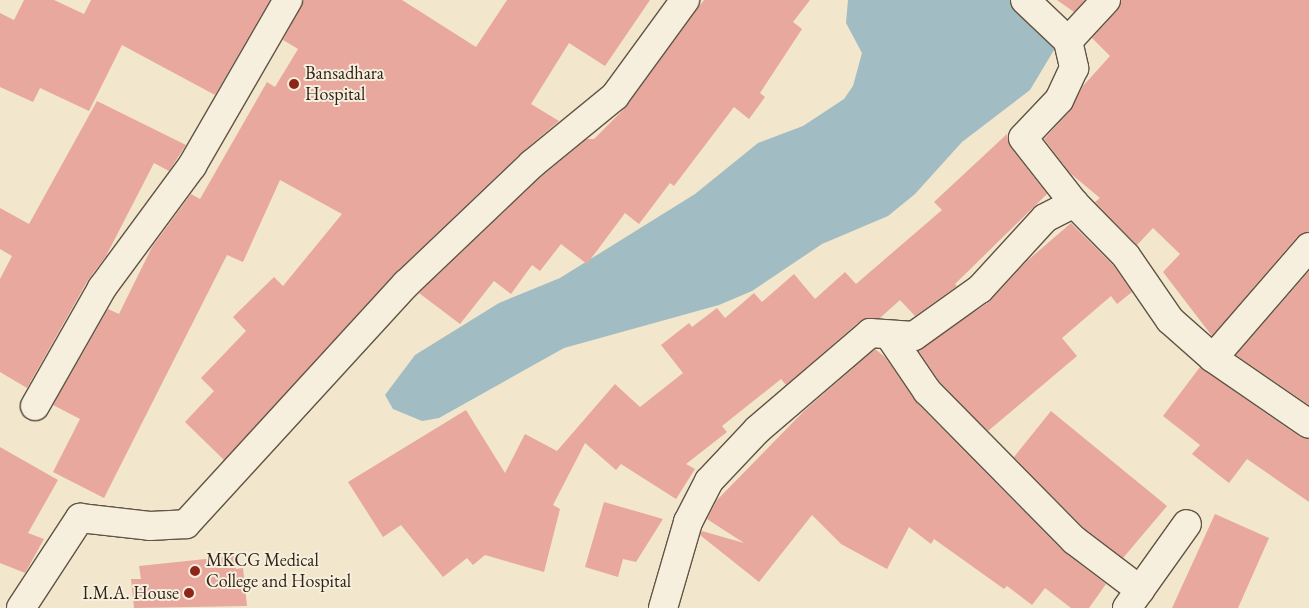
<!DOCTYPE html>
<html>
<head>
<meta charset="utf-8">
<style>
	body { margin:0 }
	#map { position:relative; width:1309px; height:608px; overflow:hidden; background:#f2e6cc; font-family:"EB Garamond",serif }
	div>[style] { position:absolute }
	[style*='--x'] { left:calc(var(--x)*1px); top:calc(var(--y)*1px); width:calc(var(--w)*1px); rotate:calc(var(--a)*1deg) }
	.water>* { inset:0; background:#a1bcc3 }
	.building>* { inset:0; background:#e8a89d }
	.roads { filter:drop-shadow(1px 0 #615444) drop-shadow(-1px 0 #615444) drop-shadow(0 1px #615444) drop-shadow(0 -1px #615444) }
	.minor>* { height:28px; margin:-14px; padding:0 14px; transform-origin:14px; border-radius:14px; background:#f7efde }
	.dots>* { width:14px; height:14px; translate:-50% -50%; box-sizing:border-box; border:2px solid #f7efde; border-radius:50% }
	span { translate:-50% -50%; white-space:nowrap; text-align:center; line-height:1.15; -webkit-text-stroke:4px #f7efde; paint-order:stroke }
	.poi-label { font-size:18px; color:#312317 }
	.left { translate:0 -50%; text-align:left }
	.right { translate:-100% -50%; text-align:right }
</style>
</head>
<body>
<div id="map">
	<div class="water">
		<div style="clip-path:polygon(848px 0,1020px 0,1057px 45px,1030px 90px,962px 142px,915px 194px,888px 216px,822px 244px,752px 291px,719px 305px,564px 348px,439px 418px,422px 421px,393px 409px,385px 395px,415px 355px,499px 303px,560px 278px,695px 194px,758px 143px,803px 126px,844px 99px,853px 86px,862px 53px,846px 23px)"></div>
	</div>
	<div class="building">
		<div style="clip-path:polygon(24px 0,54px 0,84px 14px,91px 0,270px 0,215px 95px,122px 45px,89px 111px,40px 88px,33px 102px,0 87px,0 13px,14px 20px)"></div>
		<div style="clip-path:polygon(304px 0,402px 0,476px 47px,507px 0,650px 0,605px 66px,569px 43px,531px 104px,559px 121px,521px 153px,395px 273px,224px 460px,185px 422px,214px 391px,201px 378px,246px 331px,233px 317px,274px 277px,283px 286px,342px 214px,280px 180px,243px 262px,227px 255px,104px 498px,53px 472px,80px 419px,53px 405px,108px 309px,119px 314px,152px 247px,191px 194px,200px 199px,267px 82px,275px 87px,298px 49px,283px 40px)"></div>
		<div style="clip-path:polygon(704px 0,810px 0,793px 22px,802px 29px,760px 93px,765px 97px,749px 119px,734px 107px,674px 186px,670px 183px,639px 224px,625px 213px,587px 264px,561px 244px,540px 271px,532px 265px,511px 294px,494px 281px,460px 324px,419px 293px,542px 176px,587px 139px,594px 139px,625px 108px)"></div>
		<div style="clip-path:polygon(1057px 0,1085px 0,1074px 12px)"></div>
		<div style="clip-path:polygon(1121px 0,1309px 0,1309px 232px,1297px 237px,1212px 336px,1163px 272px,1180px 254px,1153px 228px,1137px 245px,1095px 202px,1100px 198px,1070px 173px,1044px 139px,1070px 111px,1083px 86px,1110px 56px,1092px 38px,1117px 11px)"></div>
		<div style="clip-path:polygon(97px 101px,186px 145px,169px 171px,154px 163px,106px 256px,88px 280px,27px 388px,0 372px,0 279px,12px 256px,0 249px,0 208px,29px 224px)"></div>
		<div style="clip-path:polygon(1007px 134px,1011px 148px,1047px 194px,955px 284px,957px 286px,915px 316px,900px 300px,880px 318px,860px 321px,786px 385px,781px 379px,722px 426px,727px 432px,686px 464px,695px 469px,676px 499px,621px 464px,616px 470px,585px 443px,553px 505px,560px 509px,544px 572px,485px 555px,473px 565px,467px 558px,443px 577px,401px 525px,383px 537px,348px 482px,466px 410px,505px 473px,525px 434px,557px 451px,615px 384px,640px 407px,683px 373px,661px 345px,689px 323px,692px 327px,717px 308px,725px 318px,754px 293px,762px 302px,794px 274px,815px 299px,845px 272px,856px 284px,942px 210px,934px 202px)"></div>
		<div style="clip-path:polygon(1071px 223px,1114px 266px,1132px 292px,1117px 304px,1111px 296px,1062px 338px,1077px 356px,988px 431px,939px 381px,918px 350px,989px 302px,1027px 261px)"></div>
		<div style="clip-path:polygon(1309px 271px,1309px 405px,1236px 355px)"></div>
		<div style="clip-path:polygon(875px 349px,885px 357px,916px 402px,1063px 551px,1106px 584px,1089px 608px,1071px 608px,1045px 588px,1032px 605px,1007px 586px,1004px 589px,934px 539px,931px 544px,909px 527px,887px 569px,841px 544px,812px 515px,759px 582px,700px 535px,702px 531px,744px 543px,707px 519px,717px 500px,804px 411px)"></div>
		<div style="clip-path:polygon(1200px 367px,1300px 437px,1309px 439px,1309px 502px,1247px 459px,1229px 483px,1192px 454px,1200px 445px,1163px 416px)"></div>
		<div style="clip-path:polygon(1051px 411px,1167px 506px,1123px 558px,1084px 528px,1014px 457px)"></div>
		<div style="clip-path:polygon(0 447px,58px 480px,28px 533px,44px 539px,25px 573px,0 563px)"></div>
		<div style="clip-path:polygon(604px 502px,663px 519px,636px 562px,623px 559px,618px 577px,585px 567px)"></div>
		<div style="clip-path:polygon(1215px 514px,1269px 538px,1238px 608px,1172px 608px)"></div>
		<div style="clip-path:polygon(234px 556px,236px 569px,243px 568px,247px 606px,134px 608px,131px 579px,141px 579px,139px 566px)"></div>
	</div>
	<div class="roads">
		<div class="minor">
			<div style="--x:1025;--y:0;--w:59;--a:43.6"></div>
			<div style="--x:1068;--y:41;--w:56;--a:-47.2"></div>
			<div style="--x:1068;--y:41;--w:28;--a:77"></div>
			<div style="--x:1074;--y:68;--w:35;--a:115"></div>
			<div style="--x:1059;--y:100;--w:52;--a:133.5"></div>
			<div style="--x:1023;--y:138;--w:83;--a:51.9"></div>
			<div style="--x:1074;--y:203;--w:74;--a:45.5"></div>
			<div style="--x:1126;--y:256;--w:78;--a:55.5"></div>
			<div style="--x:1170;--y:320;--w:57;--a:41.5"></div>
			<div style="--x:1213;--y:358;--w:116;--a:34.5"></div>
			<div style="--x:889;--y:335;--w:68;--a:55.8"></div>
			<div style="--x:927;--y:391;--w:209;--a:45.4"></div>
			<div style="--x:1074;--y:540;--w:83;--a:37.1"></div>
			<div style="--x:1213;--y:358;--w:147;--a:-49.1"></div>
			<div style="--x:35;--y:406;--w:136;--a:-60.4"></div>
			<div style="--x:102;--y:288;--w:152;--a:-53.6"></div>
			<div style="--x:192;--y:166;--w:192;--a:-60"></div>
			<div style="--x:21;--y:608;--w:108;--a:-56.8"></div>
			<div style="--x:80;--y:518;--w:70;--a:6.5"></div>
			<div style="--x:150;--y:526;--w:36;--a:-3"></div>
			<div style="--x:186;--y:524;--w:326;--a:-47.5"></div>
			<div style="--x:406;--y:284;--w:174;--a:-43.6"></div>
			<div style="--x:532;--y:164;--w:107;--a:-39.3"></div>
			<div style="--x:615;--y:96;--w:119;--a:-53.9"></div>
			<div style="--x:663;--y:608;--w:90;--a:-73.8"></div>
			<div style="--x:688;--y:522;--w:46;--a:-62.9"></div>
			<div style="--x:709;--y:481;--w:70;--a:-46.7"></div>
			<div style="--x:757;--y:430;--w:149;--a:-40.6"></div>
			<div style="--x:870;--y:333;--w:44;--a:3.9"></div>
			<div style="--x:914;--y:336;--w:81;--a:-35.5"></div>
			<div style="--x:980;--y:289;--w:96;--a:-47.5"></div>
			<div style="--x:1045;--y:218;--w:33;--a:-27"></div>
			<div style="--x:1127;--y:608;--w:103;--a:-54.5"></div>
		</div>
	</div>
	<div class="dots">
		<div style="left:294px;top:84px;background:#8f2418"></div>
		<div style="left:195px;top:571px;background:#8f2418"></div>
		<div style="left:189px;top:593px;background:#8f2418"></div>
	</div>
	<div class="poi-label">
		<span class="left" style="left:305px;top:84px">Bansadhara<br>Hospital</span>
		<span class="left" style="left:206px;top:571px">MKCG Medical<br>College and Hospital</span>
		<span class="right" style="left:179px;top:593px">I.M.A. House</span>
	</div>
</div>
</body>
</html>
